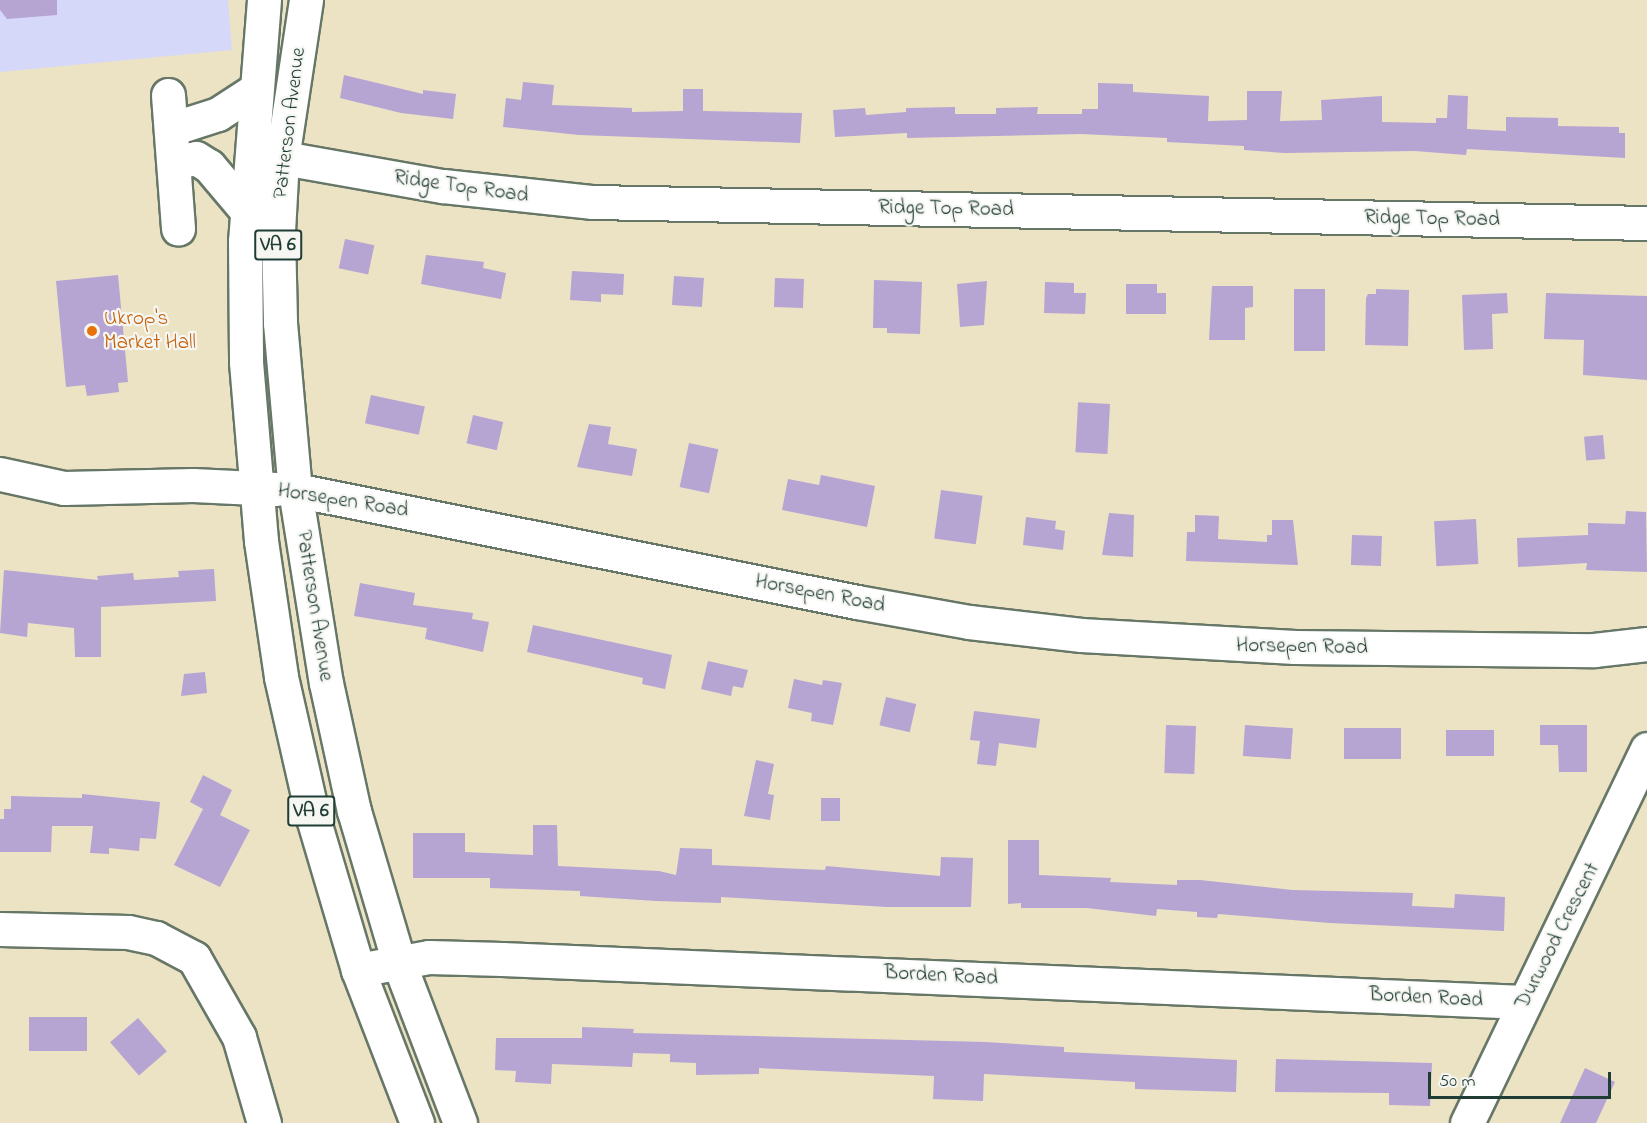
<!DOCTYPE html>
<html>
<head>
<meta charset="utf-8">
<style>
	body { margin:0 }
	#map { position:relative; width:1647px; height:1123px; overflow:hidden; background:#ece3c5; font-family:"Indie Flower",sans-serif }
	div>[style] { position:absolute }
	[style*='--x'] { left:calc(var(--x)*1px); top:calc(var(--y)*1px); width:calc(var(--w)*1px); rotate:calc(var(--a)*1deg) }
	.built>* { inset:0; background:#d5d8f9 }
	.building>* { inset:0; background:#b6a4d3; transform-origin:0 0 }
	.roads { filter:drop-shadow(2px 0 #677767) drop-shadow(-2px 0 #677767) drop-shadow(0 2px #677767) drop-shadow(0 -2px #677767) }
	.minor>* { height:33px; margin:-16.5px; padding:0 16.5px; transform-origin:16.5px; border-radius:16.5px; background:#fff }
	.major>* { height:33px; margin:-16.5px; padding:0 16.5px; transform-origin:16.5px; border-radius:16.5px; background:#fff }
	.dots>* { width:16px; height:16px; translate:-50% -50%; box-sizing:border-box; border:3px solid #f6f6f2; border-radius:50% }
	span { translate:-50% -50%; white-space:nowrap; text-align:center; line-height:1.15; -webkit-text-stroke:4.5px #f6f6f2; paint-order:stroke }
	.shield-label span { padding:2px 4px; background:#f6f6f2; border:2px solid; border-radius:4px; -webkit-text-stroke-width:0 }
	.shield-label { font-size:20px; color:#1f3d34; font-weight:700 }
	.street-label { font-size:21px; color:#1f3d34 }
	.food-label { font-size:21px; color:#c56008 }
	.left { translate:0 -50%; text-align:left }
	.scale { position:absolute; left:1428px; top:1072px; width:183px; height:27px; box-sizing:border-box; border:3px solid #1f3d34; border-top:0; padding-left:8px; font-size:18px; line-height:21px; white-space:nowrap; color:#1f3d34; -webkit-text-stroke:4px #f6f6f2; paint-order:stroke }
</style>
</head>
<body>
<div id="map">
	<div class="built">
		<div style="clip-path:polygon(0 0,228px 0,232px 50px,0 72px)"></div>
	</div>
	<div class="building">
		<div style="clip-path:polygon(0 0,57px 0,57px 15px,7px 19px,0 10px)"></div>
		<div style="clip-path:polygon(344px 75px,423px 94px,423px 90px,456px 94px,453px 119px,401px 113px,340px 98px)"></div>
		<div style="clip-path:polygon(523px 82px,554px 85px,552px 105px,632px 108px,632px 112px,683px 111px,683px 89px,703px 89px,703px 111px,802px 113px,800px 143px,579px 135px,503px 127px,506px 98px,521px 100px)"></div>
		<div style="clip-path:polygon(1098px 83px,1133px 84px,1133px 92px,1209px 96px,1208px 121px,1247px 120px,1247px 91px,1282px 91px,1280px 121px,1322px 120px,1321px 100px,1382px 96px,1382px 122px,1436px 123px,1436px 118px,1447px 118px,1448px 95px,1468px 96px,1467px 129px,1506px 131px,1506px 117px,1558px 118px,1558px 126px,1619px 127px,1619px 133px,1625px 133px,1625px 158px,1467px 149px,1466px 155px,1415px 151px,1285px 153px,1244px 150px,1244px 146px,1167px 142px,1167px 138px,1081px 134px,907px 138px,907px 133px,835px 137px,833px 110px,865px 108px,866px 115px,906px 112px,906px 108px,955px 107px,955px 114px,996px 114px,996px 108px,1038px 107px,1037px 114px,1082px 114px,1082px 109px,1098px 109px)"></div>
		<div style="left:345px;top:239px;width:30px;height:30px;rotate:12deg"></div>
		<div style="clip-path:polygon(426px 255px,484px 262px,483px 268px,506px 273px,501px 299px,421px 284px)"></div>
		<div style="clip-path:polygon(572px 271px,624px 274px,623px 295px,601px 294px,601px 302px,570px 300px)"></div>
		<div style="clip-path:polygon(118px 275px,128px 382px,118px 383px,119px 392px,87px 396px,85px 385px,66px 387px,56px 281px)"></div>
		<div style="left:674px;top:276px;width:30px;height:29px;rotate:4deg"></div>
		<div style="left:775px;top:278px;width:29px;height:29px;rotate:2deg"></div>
		<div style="clip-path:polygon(874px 280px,922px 282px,920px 334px,887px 333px,887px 328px,873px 328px)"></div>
		<div style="clip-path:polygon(987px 281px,984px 325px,960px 327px,957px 284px)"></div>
		<div style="clip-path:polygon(1045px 282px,1074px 283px,1074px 293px,1086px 293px,1085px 314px,1044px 313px)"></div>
		<div style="clip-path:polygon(1126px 284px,1157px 284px,1157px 293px,1166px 293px,1166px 314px,1126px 314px)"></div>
		<div style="clip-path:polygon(1212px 286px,1253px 286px,1253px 307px,1245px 308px,1245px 340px,1209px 340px)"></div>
		<div style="left:1294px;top:289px;width:31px;height:62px"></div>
		<div style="clip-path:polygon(1376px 289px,1409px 290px,1408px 346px,1365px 345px,1366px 298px,1368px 294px,1376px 294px)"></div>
		<div style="clip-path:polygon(1507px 293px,1508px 313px,1492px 314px,1493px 349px,1464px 350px,1462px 295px)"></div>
		<div style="clip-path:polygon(1546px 293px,1647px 296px,1647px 380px,1583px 375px,1584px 340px,1544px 339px)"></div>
		<div style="left:371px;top:395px;width:55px;height:29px;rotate:12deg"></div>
		<div style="left:1110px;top:404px;width:50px;height:32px;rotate:93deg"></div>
		<div style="left:473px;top:415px;width:31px;height:29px;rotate:13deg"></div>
		<div style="clip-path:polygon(589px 424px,611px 427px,608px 444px,637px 449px,632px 476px,577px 467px)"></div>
		<div style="left:1603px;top:435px;width:24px;height:19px;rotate:85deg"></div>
		<div style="left:689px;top:443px;width:30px;height:45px;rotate:12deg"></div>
		<div style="clip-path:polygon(821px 475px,875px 486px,867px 527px,782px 510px,788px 479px,819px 485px)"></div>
		<div style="left:941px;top:490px;width:42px;height:49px;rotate:8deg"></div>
		<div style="clip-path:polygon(1626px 511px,1646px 512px,1647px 572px,1586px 570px,1587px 563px,1518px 567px,1517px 538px,1588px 535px,1588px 523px,1625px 524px)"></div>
		<div style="clip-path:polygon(1109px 513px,1134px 515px,1133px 557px,1102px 555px)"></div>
		<div style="clip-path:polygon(1195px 515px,1219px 516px,1218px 539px,1267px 542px,1267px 535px,1272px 535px,1272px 520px,1293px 520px,1298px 565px,1186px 561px,1187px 532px,1195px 532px)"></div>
		<div style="clip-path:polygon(1026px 517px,1056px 521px,1055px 529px,1065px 531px,1063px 550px,1023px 545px)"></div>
		<div style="left:1476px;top:519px;width:45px;height:42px;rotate:87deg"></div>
		<div style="left:1352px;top:535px;width:30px;height:30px;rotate:2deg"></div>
		<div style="clip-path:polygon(214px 569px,216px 601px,101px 607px,101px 657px,75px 657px,74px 628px,28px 623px,27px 637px,0 633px,4px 570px,98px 580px,97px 576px,133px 573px,134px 580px,179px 577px,178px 571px)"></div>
		<div style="clip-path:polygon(360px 583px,415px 593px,413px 605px,473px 613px,472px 619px,489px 622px,483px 652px,425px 639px,427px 628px,354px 616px)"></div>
		<div style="clip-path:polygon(533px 625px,672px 655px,665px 689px,642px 684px,643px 678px,527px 652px)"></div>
		<div style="clip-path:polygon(708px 661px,748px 670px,743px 688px,733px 686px,731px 696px,701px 689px)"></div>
		<div style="clip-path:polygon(205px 672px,207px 693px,181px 696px,184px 674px)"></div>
		<div style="clip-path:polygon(794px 679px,822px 685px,823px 680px,842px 683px,833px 725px,811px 721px,812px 713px,788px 708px)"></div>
		<div style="left:886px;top:697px;width:31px;height:29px;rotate:13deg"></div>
		<div style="clip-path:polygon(974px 711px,1040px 719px,1036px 748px,999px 743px,996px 766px,977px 764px,980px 741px,970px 740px)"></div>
		<div style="left:1166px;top:725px;width:30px;height:48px;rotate:2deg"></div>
		<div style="left:1245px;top:725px;width:48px;height:31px;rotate:4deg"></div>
		<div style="clip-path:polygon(1540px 725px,1587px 725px,1587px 772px,1559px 772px,1558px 745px,1540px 745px)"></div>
		<div style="left:1344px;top:728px;width:57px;height:31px"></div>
		<div style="left:1494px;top:730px;width:26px;height:48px;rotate:90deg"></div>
		<div style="clip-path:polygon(756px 760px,774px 764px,768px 794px,774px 795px,770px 820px,744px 816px)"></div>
		<div style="clip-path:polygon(203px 775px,232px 790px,220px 815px,250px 830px,220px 887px,174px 865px,203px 809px,190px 802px)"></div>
		<div style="clip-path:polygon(82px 794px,160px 802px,156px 839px,140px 838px,139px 851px,109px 848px,109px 854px,90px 853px,93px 826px,52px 826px,51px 852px,0 852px,0 819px,4px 819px,4px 809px,11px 809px,11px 796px,82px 798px)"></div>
		<div style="left:821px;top:798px;width:19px;height:23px"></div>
		<div style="clip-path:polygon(533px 825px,557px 825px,558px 866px,659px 871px,676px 875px,680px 848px,712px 849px,712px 865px,825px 870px,826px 866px,940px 876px,941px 857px,973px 858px,971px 907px,887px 907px,721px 897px,721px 903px,656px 901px,580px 896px,580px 891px,490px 888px,490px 878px,413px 878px,413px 833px,465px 833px,465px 852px,533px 855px)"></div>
		<div style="clip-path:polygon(1008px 840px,1039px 840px,1039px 875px,1111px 878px,1110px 882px,1177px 885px,1177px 880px,1200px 880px,1292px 890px,1413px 893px,1412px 906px,1454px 908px,1455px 894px,1505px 897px,1504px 931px,1330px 923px,1218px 914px,1217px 918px,1197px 917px,1197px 912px,1157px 909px,1156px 916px,1087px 908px,1021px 908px,1021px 903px,1008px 904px)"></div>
		<div style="left:29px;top:1017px;width:58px;height:34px"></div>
		<div style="left:138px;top:1018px;width:44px;height:37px;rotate:49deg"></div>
		<div style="clip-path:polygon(582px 1027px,634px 1029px,633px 1033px,985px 1042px,1064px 1047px,1064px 1052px,1237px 1060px,1236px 1092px,1135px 1089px,1135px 1082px,984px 1074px,983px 1101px,933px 1099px,934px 1076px,759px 1068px,759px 1074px,696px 1075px,696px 1063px,670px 1062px,670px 1054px,633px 1053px,632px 1067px,552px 1064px,551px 1084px,515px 1082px,516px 1071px,495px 1070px,496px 1038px,582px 1038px)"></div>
		<div style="clip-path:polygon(1276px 1059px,1432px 1063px,1430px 1106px,1389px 1105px,1389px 1093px,1275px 1092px)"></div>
		<div style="clip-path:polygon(1585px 1068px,1615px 1082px,1596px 1123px,1560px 1123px)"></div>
	</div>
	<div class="roads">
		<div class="minor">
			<div style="--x:168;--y:95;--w:134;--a:85.7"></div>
			<div style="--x:171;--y:129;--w:49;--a:-17.7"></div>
			<div style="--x:218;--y:114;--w:44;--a:-33"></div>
			<div style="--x:255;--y:153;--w:191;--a:10"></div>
			<div style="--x:443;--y:186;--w:151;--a:6.1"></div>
			<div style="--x:593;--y:202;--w:1054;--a:1.14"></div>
			<div style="--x:174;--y:162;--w:22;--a:-10"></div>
			<div style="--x:196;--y:158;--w:15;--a:32"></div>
			<div style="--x:209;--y:166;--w:57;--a:49.9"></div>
			<div style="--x:295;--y:490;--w:573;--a:11.27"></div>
			<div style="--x:857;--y:602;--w:114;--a:10.1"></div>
			<div style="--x:969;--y:622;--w:113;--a:6.6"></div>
			<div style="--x:1081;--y:635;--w:214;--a:3.2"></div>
			<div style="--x:1295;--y:647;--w:299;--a:0.6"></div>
			<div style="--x:1594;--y:650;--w:53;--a:-6.5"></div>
			<div style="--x:0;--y:929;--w:128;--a:1.3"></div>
			<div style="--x:128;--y:932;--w:29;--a:12"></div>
			<div style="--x:156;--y:938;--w:43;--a:27.8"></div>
			<div style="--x:194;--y:958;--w:91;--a:60.3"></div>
			<div style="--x:239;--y:1037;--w:90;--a:73.8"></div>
			<div style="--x:358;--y:970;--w:72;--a:-10.4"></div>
			<div style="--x:429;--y:957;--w:73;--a:1.6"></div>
			<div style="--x:502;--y:959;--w:1023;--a:2.41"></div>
			<div style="--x:1467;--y:1123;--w:415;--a:-64.3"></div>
		</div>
		<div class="major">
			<div style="--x:264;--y:0;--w:242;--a:94.5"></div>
			<div style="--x:245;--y:241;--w:121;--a:89.5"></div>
			<div style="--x:246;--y:362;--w:180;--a:85.2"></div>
			<div style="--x:261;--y:541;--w:137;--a:81.6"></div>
			<div style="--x:281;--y:677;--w:145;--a:77.2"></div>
			<div style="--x:313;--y:818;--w:159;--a:73.5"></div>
			<div style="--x:358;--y:970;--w:164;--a:68.9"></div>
			<div style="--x:306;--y:0;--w:160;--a:98.6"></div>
			<div style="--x:282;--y:158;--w:75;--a:93.1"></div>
			<div style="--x:278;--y:233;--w:90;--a:88.7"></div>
			<div style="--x:280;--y:323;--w:168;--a:84.9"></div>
			<div style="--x:295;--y:490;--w:195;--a:80.9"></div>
			<div style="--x:326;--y:683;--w:131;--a:77.7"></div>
			<div style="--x:354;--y:811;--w:159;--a:73.5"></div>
			<div style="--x:399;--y:963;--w:171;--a:69.1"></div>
			<div style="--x:0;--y:474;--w:66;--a:12.3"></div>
			<div style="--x:64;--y:488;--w:129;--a:-1.3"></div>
			<div style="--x:193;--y:485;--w:83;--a:2.8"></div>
		</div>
	</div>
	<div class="dots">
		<div style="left:92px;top:331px;background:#e8710a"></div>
	</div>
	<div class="shield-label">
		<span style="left:278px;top:245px">VA 6</span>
		<span style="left:311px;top:811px">VA 6</span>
	</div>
	<div class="street-label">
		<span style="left:290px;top:123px;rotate:-83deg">Patterson Avenue</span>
		<span style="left:461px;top:187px;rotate:8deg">Ridge Top Road</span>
		<span style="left:946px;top:209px;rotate:1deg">Ridge Top Road</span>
		<span style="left:1432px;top:219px;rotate:1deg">Ridge Top Road</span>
		<span style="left:343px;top:501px;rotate:9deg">Horsepen Road</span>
		<span style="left:820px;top:594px;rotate:11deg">Horsepen Road</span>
		<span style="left:314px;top:606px;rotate:81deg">Patterson Avenue</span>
		<span style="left:1302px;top:647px;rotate:1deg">Horsepen Road</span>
		<span style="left:1558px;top:936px;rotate:-63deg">Durwood Crescent</span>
		<span style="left:941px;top:976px;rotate:3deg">Borden Road</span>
		<span style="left:1426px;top:998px;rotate:3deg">Borden Road</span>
	</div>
	<div class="food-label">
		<span class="left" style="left:104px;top:331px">Ukrop's<br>Market Hall</span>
	</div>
	<div class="scale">50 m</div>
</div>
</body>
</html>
